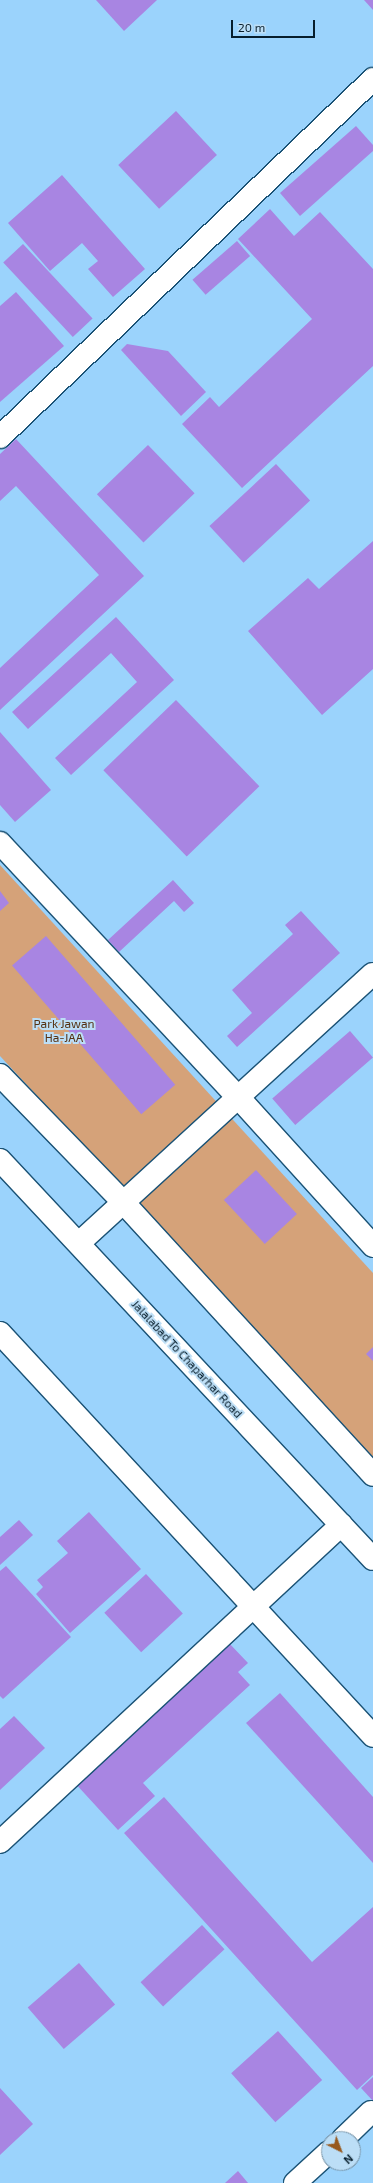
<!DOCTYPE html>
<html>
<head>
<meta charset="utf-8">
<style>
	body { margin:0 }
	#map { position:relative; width:373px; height:2183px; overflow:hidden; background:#9bd3fc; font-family:"Exo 2",sans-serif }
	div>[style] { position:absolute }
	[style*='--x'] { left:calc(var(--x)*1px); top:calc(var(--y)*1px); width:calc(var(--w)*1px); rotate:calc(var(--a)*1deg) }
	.green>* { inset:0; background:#d5a279 }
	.building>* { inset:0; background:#a885e2; transform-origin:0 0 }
	.roads { filter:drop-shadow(1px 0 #1b5376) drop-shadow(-1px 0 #1b5376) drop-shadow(0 1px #1b5376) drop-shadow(0 -1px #1b5376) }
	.minor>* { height:22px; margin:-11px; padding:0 11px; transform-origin:11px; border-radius:11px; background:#fff }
	.major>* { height:22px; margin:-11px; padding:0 11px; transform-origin:11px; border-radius:11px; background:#fff }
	span { translate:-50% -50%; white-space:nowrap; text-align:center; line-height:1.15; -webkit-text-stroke:4px #bcdef6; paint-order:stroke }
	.park-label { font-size:12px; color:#553213 }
	.street-label { font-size:12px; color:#071e2c }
	.north { position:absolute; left:321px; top:2131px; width:40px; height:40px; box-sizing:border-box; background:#bcdef6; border:1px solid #7491a5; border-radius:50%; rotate:138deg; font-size:11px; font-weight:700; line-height:16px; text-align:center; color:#071e2c }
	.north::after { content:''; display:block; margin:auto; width:14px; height:18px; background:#97591e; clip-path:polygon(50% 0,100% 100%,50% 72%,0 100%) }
	.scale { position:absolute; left:231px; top:20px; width:84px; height:18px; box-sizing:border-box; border:2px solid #071e2c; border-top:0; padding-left:5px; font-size:12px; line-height:14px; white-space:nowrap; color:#071e2c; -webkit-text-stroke:3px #bcdef6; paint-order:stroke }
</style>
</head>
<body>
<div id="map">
	<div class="green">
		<div style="clip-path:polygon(0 865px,373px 1273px,373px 1457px,0 1056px)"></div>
	</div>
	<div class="building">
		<div style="clip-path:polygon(96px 0,157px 0,124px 31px)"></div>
		<div style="clip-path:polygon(364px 0,373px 0,373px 10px)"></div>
		<div style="left:176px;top:111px;width:60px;height:79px;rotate:47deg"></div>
		<div style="clip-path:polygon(356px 126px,373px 145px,373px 151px,300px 216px,280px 193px)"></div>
		<div style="clip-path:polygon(62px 175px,145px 269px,113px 297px,88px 269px,98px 261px,82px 243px,50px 271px,8px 223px)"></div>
		<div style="clip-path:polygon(270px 209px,294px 236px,320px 212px,373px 269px,373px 366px,242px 488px,182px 424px,210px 397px,219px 407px,312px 319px,238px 239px)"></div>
		<div style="left:237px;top:241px;width:20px;height:59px;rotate:49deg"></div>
		<div style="left:23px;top:244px;width:102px;height:27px;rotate:47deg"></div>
		<div style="clip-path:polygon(16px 292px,64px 346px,0 402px,0 306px)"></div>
		<div style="clip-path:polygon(127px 344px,168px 351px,206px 392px,181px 416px,121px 350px)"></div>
		<div style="clip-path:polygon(16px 439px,144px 576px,0 710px,0 668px,99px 575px,16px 486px,0 501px,0 454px)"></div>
		<div style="left:148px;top:445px;width:67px;height:71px;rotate:46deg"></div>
		<div style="left:276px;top:464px;width:50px;height:91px;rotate:47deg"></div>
		<div style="clip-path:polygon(373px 541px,373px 669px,322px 715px,248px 631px,308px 578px,319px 589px)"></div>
		<div style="clip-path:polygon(116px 617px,174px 680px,71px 775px,55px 758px,137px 682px,111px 653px,28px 729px,12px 712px)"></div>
		<div style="left:176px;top:700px;width:120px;height:101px;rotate:46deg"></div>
		<div style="clip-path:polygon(0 732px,51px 790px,15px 822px,0 805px)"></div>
		<div style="clip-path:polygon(173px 880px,194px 903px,184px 912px,174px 901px,119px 952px,108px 940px)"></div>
		<div style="clip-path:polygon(0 891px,9px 903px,0 911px)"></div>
		<div style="clip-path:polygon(301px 911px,340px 953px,237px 1047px,227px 1036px,252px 1013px,232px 990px,293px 934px,285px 925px)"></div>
		<div style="left:46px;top:936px;width:197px;height:45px;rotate:49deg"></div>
		<div style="left:350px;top:1031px;width:35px;height:103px;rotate:49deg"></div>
		<div style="left:256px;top:1170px;width:60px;height:44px;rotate:47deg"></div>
		<div style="clip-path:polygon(373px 1347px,373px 1361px,366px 1354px)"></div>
		<div style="clip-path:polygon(89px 1512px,141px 1569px,70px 1633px,36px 1594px,43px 1587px,37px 1580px,68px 1553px,57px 1541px)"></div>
		<div style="clip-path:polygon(19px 1520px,33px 1535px,0 1565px,0 1537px)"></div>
		<div style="clip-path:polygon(6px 1566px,71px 1637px,3px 1699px,0 1696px,0 1571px)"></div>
		<div style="left:146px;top:1574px;width:54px;height:57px;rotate:47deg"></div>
		<div style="clip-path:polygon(228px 1642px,248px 1663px,238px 1672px,250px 1685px,143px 1783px,155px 1796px,118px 1830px,74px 1782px)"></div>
		<div style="clip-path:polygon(280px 1693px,373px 1797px,373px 1863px,246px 1723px)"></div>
		<div style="clip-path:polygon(14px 1716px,45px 1748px,0 1790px,0 1729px)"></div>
		<div style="clip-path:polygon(164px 1797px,312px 1962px,373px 1907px,373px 2075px,357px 2090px,124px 1833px)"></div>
		<div style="left:202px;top:1925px;width:33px;height:84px;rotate:47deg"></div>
		<div style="left:79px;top:1963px;width:55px;height:68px;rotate:49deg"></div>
		<div style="left:278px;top:2031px;width:66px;height:63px;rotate:48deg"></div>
		<div style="clip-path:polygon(373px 2077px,373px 2101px,361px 2088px)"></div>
		<div style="clip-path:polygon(0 2088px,33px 2124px,0 2155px)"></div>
		<div style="clip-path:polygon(238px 2171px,248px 2183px,225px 2183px)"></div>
	</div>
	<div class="roads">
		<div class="minor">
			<div style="--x:0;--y:437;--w:517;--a:-43.82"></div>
			<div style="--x:0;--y:843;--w:348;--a:46.9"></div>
			<div style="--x:238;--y:1097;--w:201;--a:47.8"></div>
			<div style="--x:79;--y:1243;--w:398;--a:-42.5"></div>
			<div style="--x:0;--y:1333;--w:549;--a:47.21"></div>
			<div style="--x:0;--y:1842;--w:466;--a:-42.9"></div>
			<div style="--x:343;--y:2139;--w:39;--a:-44"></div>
			<div style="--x:295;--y:2183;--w:46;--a:-42.4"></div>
		</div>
		<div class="major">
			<div style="--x:0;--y:1075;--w:177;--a:45.9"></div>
			<div style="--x:123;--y:1202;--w:370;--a:47.5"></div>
			<div style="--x:0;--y:1160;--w:546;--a:46.93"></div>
		</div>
	</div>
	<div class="park-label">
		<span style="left:64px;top:1031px">Park Jawan<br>Ha-JAA</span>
	</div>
	<div class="street-label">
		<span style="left:187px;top:1359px;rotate:47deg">Jalalabad To Chaparhar Road</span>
	</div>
	<div class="north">N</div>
	<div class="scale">20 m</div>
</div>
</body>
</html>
